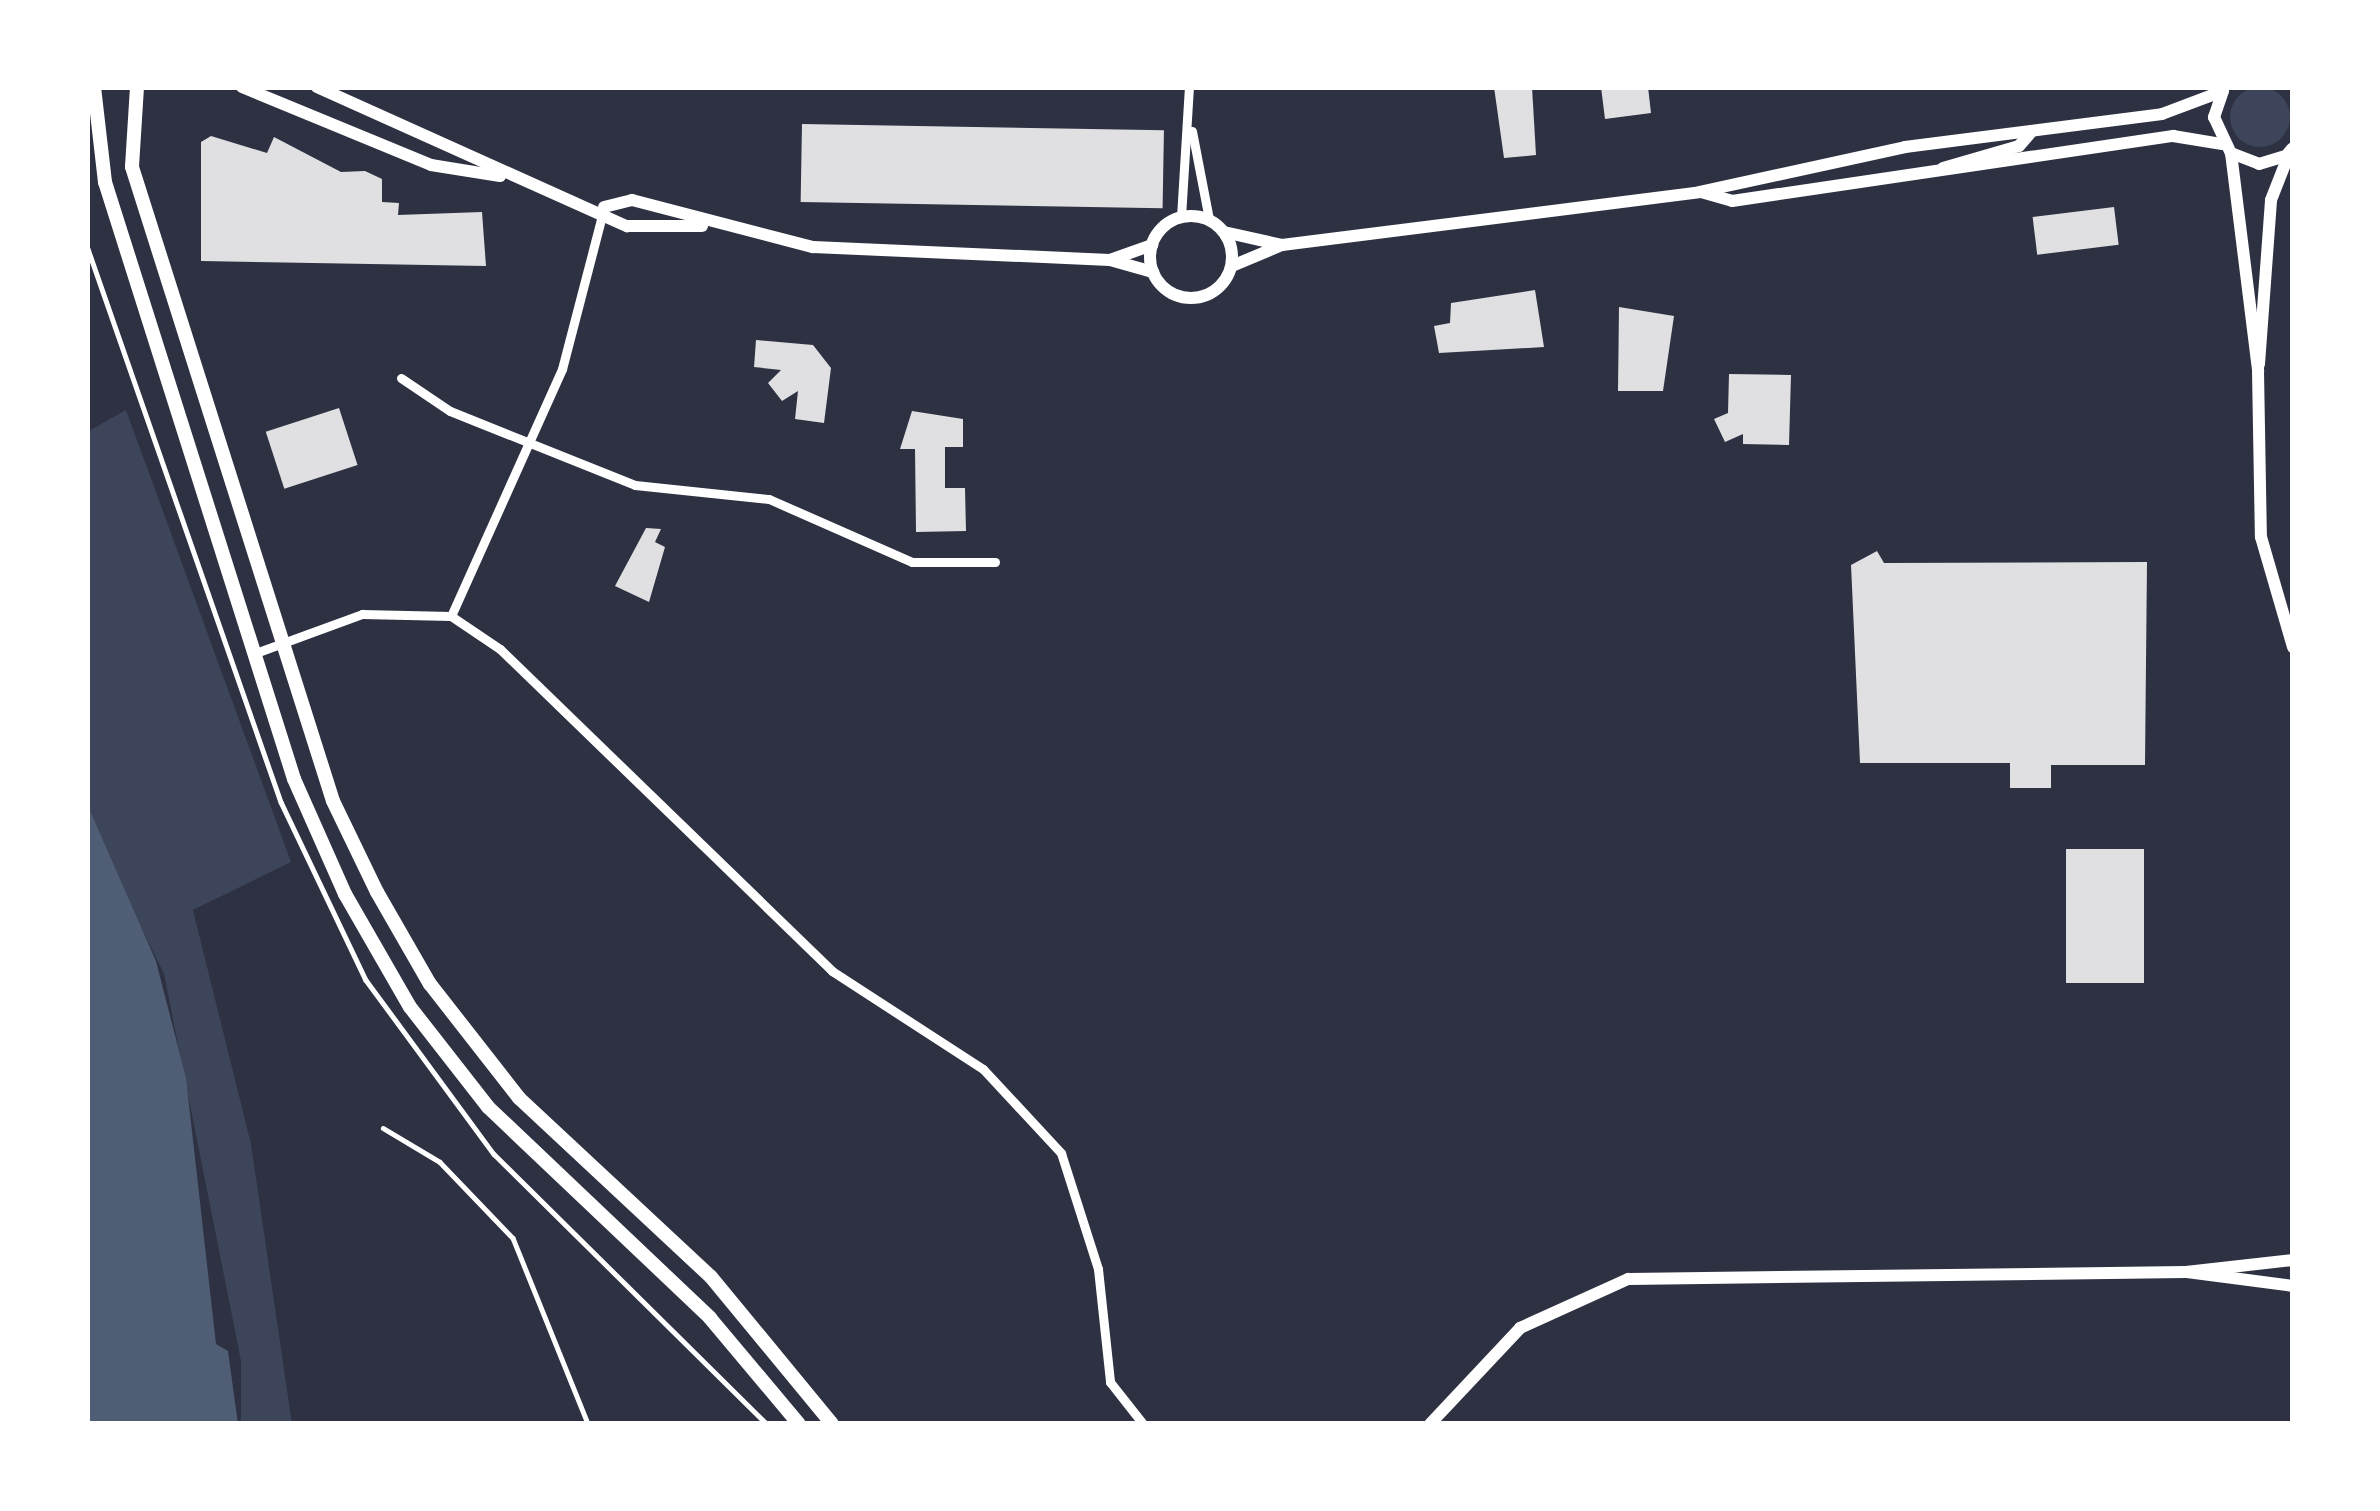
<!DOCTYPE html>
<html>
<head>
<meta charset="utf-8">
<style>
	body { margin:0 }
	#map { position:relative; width:2380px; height:1511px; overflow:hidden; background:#2d3142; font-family:"Fira Sans",sans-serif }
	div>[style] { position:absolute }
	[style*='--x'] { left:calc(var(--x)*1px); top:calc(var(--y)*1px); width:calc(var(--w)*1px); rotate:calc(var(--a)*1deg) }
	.green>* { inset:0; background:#3c4559 }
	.round { border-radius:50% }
	.water>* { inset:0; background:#4f5d75 }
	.building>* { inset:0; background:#e0e0e3; transform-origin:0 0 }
	.path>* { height:4.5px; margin:-2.25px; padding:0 2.25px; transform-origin:2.25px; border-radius:2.25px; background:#fff }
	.service>* { height:4.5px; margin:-2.25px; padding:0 2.25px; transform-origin:2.25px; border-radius:2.25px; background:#fff }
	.minor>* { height:9px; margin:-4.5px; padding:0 4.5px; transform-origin:4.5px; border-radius:4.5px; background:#fff }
	.tertiary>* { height:12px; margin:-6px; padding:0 6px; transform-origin:6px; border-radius:6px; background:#fff }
	.tertiary>.ring { margin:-6px; padding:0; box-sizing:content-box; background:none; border:12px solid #fff; border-radius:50% }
	.secondary>* { height:14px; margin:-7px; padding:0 7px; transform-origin:7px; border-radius:7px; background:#fff }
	span { translate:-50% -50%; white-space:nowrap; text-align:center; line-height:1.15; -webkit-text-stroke:9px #fff; paint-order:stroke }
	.frame { position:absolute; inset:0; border:90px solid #fff; pointer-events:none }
</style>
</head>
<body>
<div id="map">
	<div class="green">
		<div class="round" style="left:2230px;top:87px;width:60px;height:60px"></div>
		<div style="clip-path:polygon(126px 410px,291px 862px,193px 910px,251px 1144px,292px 1424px,241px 1424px,241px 1361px,164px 974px,87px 816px,87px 432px)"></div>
	</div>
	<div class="water">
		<div style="clip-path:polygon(87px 804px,156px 961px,186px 1078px,216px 1344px,228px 1351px,238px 1424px,87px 1424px)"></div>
	</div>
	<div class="building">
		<div style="clip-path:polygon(1494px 87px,1532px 87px,1536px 155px,1504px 158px)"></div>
		<div style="clip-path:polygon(1601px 87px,1648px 87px,1651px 113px,1605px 119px)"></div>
		<div style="left:802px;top:124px;width:362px;height:78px;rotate:1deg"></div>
		<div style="clip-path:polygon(211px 136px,267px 153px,274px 137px,341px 172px,365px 171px,382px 179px,382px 202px,399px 203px,398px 215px,482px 212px,486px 266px,201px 261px,201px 142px)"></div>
		<div style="left:2114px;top:207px;width:38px;height:82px;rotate:83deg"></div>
		<div style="clip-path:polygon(1535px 290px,1544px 347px,1439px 353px,1434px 326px,1450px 323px,1451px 303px)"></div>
		<div style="clip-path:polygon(1619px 307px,1674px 316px,1663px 391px,1618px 391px)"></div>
		<div style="clip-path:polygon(756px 340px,813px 345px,831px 368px,824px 423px,795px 419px,798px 391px,782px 401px,768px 383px,781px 370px,754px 367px)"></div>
		<div style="clip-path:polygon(1729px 374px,1791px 375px,1789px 445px,1743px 444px,1743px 434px,1725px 442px,1714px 419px,1728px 413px)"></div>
		<div style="left:339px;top:408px;width:60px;height:77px;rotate:72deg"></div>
		<div style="clip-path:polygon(912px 411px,963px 419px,963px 447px,945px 447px,945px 488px,965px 488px,966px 531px,916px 532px,915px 449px,900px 449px)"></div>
		<div style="clip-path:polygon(646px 528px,661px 529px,655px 542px,665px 547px,649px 602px,615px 586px)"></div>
		<div style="clip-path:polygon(1877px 551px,1884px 563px,2147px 562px,2145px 765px,2051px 765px,2051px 788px,2010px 788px,2010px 763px,1860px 763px,1851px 565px)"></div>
		<div style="left:2066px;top:849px;width:78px;height:134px"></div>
	</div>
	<div class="path">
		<div style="--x:87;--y:246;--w:589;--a:70.77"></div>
		<div style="--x:281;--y:802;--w:197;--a:64.5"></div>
		<div style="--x:366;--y:980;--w:216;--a:53.7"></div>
		<div style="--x:494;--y:1154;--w:384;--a:44.7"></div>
	</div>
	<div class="service">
		<div style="--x:383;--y:1128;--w:66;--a:30.8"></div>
		<div style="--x:440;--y:1162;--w:105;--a:46.2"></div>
		<div style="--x:513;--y:1238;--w:201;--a:68"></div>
	</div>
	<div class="minor">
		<div style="--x:1192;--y:131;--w:90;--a:79.1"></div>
		<div style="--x:1181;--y:217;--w:130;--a:-86.5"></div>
		<div style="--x:401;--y:378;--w:59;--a:34"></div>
		<div style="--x:450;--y:411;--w:199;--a:21.8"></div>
		<div style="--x:635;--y:485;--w:135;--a:6"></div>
		<div style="--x:769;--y:499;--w:156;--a:23.8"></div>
		<div style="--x:912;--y:562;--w:83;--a:0"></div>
		<div style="--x:451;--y:616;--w:271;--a:-65.8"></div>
		<div style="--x:562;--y:369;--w:162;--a:-75.4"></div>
		<div style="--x:261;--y:651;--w:108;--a:-20.1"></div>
		<div style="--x:362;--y:614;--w:89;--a:1.3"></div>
		<div style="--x:451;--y:616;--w:59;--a:34"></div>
		<div style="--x:500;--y:649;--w:463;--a:44.1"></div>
		<div style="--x:832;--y:971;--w:180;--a:33"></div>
		<div style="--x:983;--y:1069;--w:115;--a:47.1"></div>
		<div style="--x:1061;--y:1153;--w:122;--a:72.3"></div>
		<div style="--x:1098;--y:1269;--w:114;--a:83.9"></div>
		<div style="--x:1110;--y:1382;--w:53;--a:51.8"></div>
	</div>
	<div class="tertiary">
		<div style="--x:242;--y:87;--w:204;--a:22.4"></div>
		<div style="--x:431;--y:165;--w:70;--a:9.1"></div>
		<div style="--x:317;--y:87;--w:340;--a:24.2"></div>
		<div style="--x:627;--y:226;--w:75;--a:0"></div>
		<div style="--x:2223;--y:91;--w:28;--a:109"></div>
		<div style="--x:2214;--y:117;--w:40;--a:65"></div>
		<div style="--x:2231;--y:153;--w:30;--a:21"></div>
		<div style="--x:2259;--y:164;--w:30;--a:-17"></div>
		<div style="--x:2231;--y:153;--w:220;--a:82.9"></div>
		<div style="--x:2258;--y:371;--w:166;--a:89"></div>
		<div style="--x:2261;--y:537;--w:115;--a:73.8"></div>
		<div style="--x:1943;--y:168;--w:79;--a:-16.1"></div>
		<div style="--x:2019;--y:146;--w:20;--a:-49"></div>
		<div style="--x:1701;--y:192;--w:32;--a:16"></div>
		<div style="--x:1732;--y:201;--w:446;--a:-8.4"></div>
		<div style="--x:2173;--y:136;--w:50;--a:9.3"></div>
		<div style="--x:604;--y:207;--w:29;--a:-14"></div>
		<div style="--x:632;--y:200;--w:187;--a:14.6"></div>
		<div style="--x:813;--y:247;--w:297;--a:2.5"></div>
		<div style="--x:1110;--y:260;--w:45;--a:15.6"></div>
		<div class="ring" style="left:1150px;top:216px;width:70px;height:70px"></div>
		<div style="--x:1224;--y:232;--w:59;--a:12.6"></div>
		<div style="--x:1110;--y:260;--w:45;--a:-19.7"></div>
		<div style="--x:1232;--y:266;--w:54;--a:-22.8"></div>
		<div style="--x:1282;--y:245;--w:420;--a:-7.2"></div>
		<div style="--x:1699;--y:192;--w:211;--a:-12.3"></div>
		<div style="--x:1905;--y:147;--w:259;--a:-7.3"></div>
		<div style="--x:2162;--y:114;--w:65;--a:-20.7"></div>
		<div style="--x:2259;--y:364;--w:164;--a:-85.8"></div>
		<div style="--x:2271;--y:200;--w:49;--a:-68.6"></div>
		<div style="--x:2187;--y:1272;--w:107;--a:7.5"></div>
		<div style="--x:1430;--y:1424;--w:132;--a:-46.8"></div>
		<div style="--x:1520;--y:1328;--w:119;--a:-24.4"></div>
		<div style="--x:1628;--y:1279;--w:558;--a:-0.72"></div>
		<div style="--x:2186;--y:1272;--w:108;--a:-6.4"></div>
	</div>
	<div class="secondary">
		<div style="--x:94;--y:87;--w:96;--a:83.4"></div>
		<div style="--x:105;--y:182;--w:626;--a:72.43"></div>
		<div style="--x:294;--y:779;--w:126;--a:66.1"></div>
		<div style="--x:345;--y:894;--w:130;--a:60.1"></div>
		<div style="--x:410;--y:1007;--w:127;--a:52"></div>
		<div style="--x:488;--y:1107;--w:306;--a:43.5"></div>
		<div style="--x:710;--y:1318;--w:138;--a:50"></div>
		<div style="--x:137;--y:87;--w:80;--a:93.6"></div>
		<div style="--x:132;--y:167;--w:665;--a:72.41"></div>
		<div style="--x:333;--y:801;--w:101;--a:64.2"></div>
		<div style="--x:377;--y:892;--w:106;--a:60.1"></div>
		<div style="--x:430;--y:984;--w:145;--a:52"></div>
		<div style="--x:519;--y:1098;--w:262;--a:43"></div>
		<div style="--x:711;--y:1277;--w:190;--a:50.5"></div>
		<div style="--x:2289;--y:154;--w:6;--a:-51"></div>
	</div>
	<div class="frame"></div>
</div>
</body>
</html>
